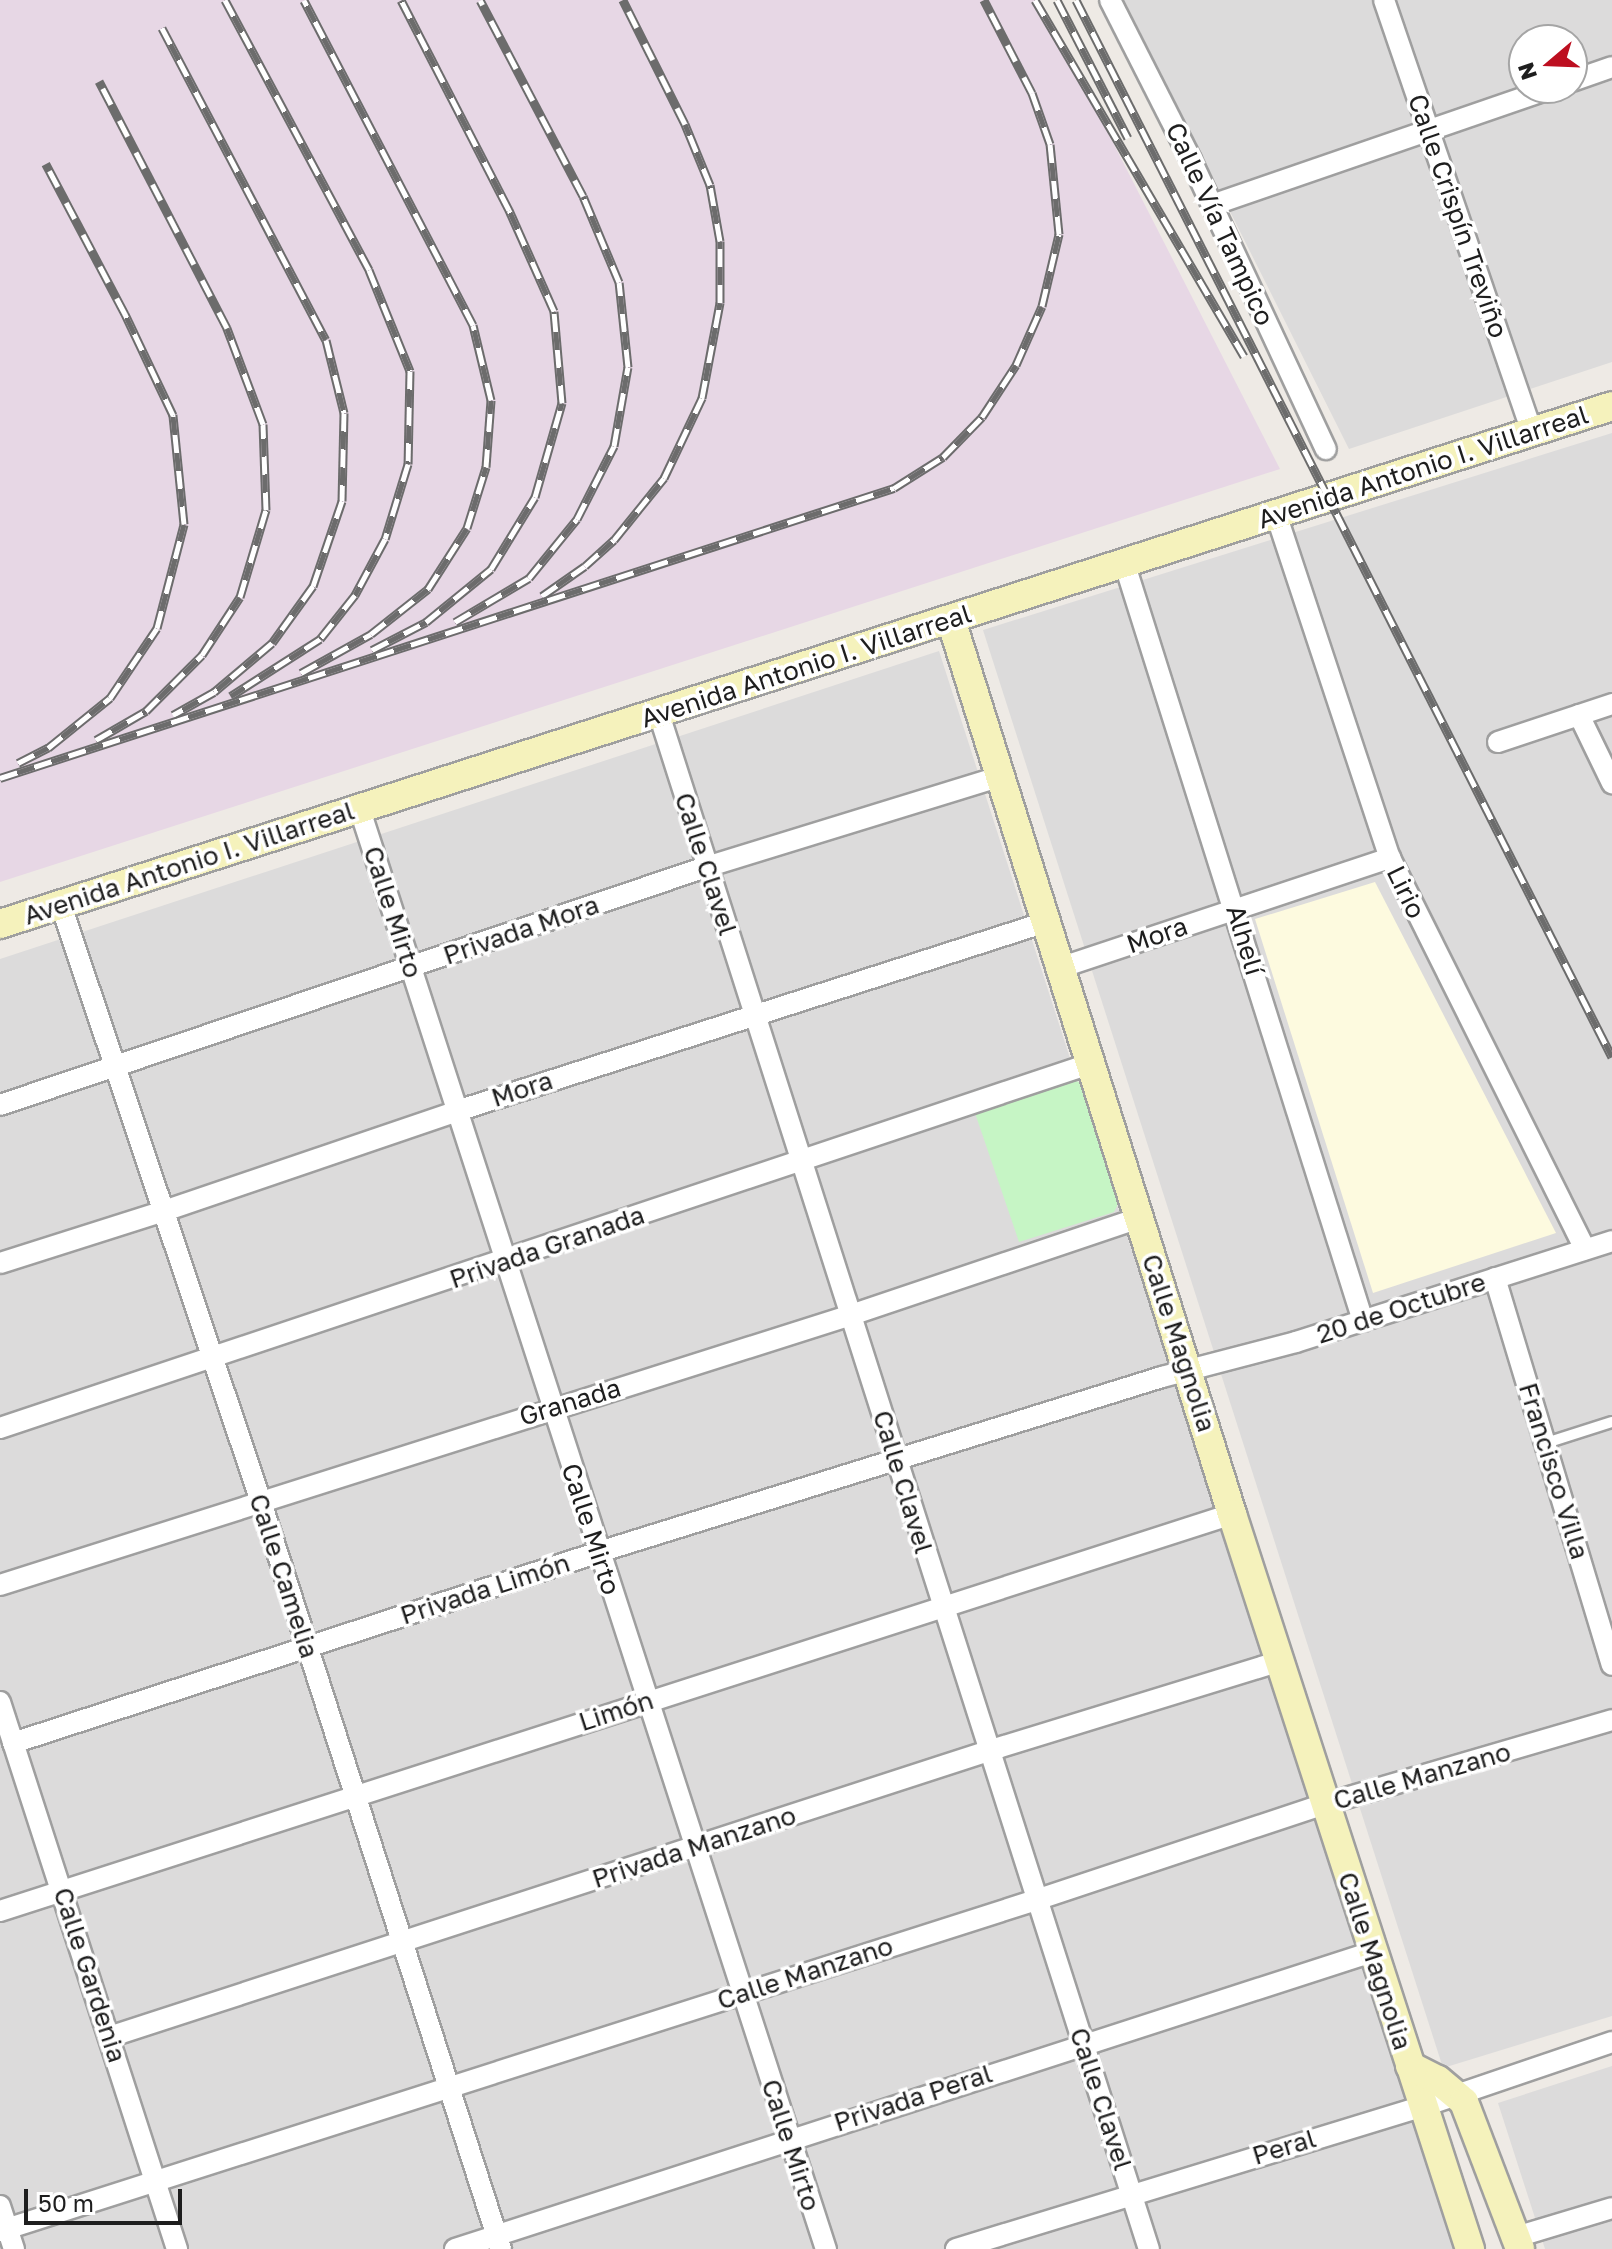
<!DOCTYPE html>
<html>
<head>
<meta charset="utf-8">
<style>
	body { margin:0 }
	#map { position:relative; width:1612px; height:2249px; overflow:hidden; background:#eeeae5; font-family:"Golos Text",sans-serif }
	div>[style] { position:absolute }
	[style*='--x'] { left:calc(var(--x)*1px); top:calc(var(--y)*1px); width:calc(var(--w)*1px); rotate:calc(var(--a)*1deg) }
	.residential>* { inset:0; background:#dcdbdb }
	.industrial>* { inset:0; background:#e7d7e5 }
	.education>* { inset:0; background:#fdfadf }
	.park>* { inset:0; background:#c6f5c5 }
	.roads { filter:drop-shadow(2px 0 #9f9f9f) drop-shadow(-2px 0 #9f9f9f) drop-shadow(0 2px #9f9f9f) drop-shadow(0 -2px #9f9f9f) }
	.lane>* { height:10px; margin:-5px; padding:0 5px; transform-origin:5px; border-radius:5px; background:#fff }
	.street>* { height:20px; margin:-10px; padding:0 10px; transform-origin:10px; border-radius:10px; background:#fff }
	.secondary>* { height:28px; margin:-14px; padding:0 14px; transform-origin:14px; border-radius:14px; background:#f5f2bc }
	.rail>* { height:9px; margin-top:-4.5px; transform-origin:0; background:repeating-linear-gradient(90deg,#fff 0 18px,#6c6c6c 0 36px); box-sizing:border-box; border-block:2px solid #6c6c6c }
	span { translate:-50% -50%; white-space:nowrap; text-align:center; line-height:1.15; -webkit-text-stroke:7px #fff; paint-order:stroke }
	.street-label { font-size:26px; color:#1e1e1e }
	.north { position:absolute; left:1508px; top:24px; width:80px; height:80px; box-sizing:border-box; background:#fff; border:2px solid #a5a5a5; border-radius:50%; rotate:251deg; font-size:22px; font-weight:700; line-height:32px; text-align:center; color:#1e1e1e }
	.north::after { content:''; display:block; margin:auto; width:28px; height:36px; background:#bd0f20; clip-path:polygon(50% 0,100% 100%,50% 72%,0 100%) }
	.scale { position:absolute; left:24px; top:2189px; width:158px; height:36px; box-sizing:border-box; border:4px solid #1e1e1e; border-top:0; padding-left:10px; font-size:24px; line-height:28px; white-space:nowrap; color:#1e1e1e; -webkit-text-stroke:6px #fff; paint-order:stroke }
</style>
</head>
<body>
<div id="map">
	<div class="residential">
		<div style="clip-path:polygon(evenodd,1124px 0,1612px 0,1612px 362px,1349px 449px,1124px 0,1524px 40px,1572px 40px,1572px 88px,1524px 88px,1524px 40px)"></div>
		<div style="clip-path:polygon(1612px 433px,1612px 2016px,1443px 2068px,983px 630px)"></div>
		<div style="clip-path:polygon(939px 651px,1453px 2249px,0 2249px,0 959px)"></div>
		<div style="clip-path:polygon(1612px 2066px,1612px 2249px,1545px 2249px,1498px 2103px)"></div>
	</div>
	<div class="industrial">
		<div style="clip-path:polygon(0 0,1040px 0,1280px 469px,0 882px)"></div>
	</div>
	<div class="education">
		<div style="clip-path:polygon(1375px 882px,1556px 1233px,1373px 1293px,1255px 919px)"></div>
	</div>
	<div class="park">
		<div style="clip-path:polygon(1075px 1081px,1084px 1083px,1118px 1204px,1114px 1212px,1019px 1242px,975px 1113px)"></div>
	</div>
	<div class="roads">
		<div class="lane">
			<div style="--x:1546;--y:1443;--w:69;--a:-17.7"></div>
		</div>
		<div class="street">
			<div style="--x:1110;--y:0;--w:179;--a:63.1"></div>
			<div style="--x:1191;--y:160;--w:319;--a:65"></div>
			<div style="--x:1384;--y:0;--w:457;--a:71.1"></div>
			<div style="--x:1572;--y:81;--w:42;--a:-19.3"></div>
			<div style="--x:1212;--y:205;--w:360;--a:-19"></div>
			<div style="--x:1276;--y:514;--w:362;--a:71.7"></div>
			<div style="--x:1390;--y:858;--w:437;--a:63.5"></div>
			<div style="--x:1124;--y:562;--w:796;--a:72.52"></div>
			<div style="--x:659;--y:714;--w:1611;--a:72.3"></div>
			<div style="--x:1579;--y:715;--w:76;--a:64.1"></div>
			<div style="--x:1498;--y:742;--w:120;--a:-18.4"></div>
			<div style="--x:359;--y:807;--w:1516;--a:72.06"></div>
			<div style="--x:61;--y:905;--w:630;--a:71.48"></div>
			<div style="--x:261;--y:1502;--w:785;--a:72.19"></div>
			<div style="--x:1062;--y:967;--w:346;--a:-18.4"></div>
			<div style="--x:0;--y:1105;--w:745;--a:-18.63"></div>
			<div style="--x:706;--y:867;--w:307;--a:-17.1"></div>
			<div style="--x:0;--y:1263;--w:172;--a:-17.6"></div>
			<div style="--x:164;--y:1211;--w:310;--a:-18.8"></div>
			<div style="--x:457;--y:1111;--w:619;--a:-17.79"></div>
			<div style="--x:1495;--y:1278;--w:404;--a:73.2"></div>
			<div style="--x:0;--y:1428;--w:1151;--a:-18.48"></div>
			<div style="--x:0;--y:1585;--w:893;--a:-17.6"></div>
			<div style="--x:851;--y:1315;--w:304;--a:-18.6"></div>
			<div style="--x:0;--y:1702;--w:575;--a:72.07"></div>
			<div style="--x:13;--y:1743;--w:616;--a:-18.05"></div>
			<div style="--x:599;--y:1552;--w:590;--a:-17.27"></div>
			<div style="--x:1162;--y:1377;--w:138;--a:-14.6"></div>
			<div style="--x:1296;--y:1342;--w:332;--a:-17.7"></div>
			<div style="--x:0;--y:1911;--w:1294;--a:-17.86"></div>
			<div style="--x:109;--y:2037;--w:924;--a:-18.02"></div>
			<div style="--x:988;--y:1751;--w:306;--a:-17.1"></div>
			<div style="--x:0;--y:2206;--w:45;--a:72"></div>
			<div style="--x:0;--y:2231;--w:1088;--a:-17.72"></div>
			<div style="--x:1036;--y:1900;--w:305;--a:-18.4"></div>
			<div style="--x:1325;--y:1804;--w:299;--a:-16.3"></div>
			<div style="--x:1516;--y:2237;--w:100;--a:-16.8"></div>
			<div style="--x:455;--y:2249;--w:964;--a:-17.95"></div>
			<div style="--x:956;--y:2249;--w:486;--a:-17"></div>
			<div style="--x:1421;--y:2107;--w:202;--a:-18.8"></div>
		</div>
		<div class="secondary">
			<div style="--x:951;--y:620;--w:937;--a:72.55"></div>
			<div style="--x:1232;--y:1514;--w:773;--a:72.06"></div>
			<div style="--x:0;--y:924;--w:1693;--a:-17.81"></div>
			<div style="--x:1410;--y:2066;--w:31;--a:27"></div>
			<div style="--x:1438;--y:2080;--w:34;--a:40"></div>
			<div style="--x:1464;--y:2102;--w:157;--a:69.1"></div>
		</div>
	</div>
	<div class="rail">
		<div style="--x:225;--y:0;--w:306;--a:61.9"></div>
		<div style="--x:369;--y:270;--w:109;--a:67.9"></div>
		<div style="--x:410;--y:371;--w:93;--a:91.2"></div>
		<div style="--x:408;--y:464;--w:78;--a:107"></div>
		<div style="--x:385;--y:539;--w:64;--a:118.2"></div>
		<div style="--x:355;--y:595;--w:56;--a:128.5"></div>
		<div style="--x:320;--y:639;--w:106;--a:147.4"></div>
		<div style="--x:1035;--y:0;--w:413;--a:59.6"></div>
		<div style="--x:1057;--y:0;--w:155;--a:62.8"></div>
		<div style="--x:1076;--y:0;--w:1185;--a:63.11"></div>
		<div style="--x:162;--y:28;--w:352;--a:62.3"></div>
		<div style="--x:326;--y:340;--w:75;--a:76.1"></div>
		<div style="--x:344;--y:413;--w:88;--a:91.3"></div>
		<div style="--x:342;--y:501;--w:90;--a:108.8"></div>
		<div style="--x:313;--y:586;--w:70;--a:125.7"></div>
		<div style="--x:272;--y:643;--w:76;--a:139.8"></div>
		<div style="--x:214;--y:692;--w:47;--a:150.7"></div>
		<div style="--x:542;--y:596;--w:52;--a:-34.9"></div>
		<div style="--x:585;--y:566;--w:39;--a:-42"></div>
		<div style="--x:614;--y:540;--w:80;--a:-51.1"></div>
		<div style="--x:664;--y:478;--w:89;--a:-64.6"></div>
		<div style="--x:702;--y:398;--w:97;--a:-79.3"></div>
		<div style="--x:720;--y:303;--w:62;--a:-90"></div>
		<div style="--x:720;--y:241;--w:57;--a:-100.1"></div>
		<div style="--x:710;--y:185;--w:66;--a:-112.3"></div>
		<div style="--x:685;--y:124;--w:139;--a:-116.6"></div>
		<div style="--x:455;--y:622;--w:86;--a:-30.7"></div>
		<div style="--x:529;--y:578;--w:76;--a:-50.9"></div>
		<div style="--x:577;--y:519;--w:82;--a:-63.1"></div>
		<div style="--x:614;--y:446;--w:80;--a:-80"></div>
		<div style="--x:628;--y:367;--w:85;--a:-96"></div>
		<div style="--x:619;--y:282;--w:93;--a:-112.7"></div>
		<div style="--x:583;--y:196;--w:221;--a:-117.7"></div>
		<div style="--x:372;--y:650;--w:61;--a:-27.4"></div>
		<div style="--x:426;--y:622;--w:84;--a:-39.2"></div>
		<div style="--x:491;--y:569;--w:84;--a:-58.6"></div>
		<div style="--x:535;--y:497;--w:98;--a:-74"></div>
		<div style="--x:562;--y:403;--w:92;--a:-95"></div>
		<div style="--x:554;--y:311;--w:111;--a:-114"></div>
		<div style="--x:509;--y:210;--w:236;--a:-117.2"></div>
		<div style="--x:301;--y:673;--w:80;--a:-29.1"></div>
		<div style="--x:371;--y:634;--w:73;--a:-38.3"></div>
		<div style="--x:428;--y:589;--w:72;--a:-57.4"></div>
		<div style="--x:467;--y:528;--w:64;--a:-72.7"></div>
		<div style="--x:486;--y:467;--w:67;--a:-85.7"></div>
		<div style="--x:491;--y:400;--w:77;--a:-103.5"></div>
		<div style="--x:473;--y:325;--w:366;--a:-117.5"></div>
		<div style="--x:96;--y:740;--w:58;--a:-30.1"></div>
		<div style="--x:146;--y:711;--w:79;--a:-45"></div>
		<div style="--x:202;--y:655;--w:69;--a:-56.8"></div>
		<div style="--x:240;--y:597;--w:91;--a:-73.4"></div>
		<div style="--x:266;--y:510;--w:86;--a:-92"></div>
		<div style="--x:263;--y:424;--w:103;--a:-110.6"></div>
		<div style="--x:227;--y:328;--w:278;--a:-117.4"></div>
		<div style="--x:18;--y:763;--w:34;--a:-27"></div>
		<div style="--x:48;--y:748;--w:80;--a:-38.9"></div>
		<div style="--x:110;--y:698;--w:84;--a:-56.1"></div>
		<div style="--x:157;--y:628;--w:107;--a:-75.4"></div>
		<div style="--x:184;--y:524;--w:110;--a:-95.8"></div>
		<div style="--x:173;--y:415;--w:112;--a:-115.4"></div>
		<div style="--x:125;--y:314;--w:170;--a:-117.8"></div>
		<div style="--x:0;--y:778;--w:940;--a:-17.97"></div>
		<div style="--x:894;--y:488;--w:58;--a:-32.3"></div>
		<div style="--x:943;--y:457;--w:56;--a:-45.7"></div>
		<div style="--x:982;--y:417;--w:62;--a:-56.8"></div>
		<div style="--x:1016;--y:365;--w:64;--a:-66.2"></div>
		<div style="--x:1042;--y:306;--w:74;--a:-76.7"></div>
		<div style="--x:1059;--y:234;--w:90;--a:-95.7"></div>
		<div style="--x:1050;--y:144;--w:54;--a:-109.4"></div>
		<div style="--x:1032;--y:93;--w:105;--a:-117.3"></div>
	</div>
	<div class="street-label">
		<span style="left:1458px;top:216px;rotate:71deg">Calle Crispín Treviño</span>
		<span style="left:1220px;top:224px;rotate:65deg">Calle Vía Tampico</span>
		<span style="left:1423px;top:467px;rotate:-18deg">Avenida Antonio I. Villarreal</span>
		<span style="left:806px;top:666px;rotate:-18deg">Avenida Antonio I. Villarreal</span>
		<span style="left:189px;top:863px;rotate:-18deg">Avenida Antonio I. Villarreal</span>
		<span style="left:706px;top:864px;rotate:72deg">Calle Clavel</span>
		<span style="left:1406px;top:892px;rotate:64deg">Lirio</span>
		<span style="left:393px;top:912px;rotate:72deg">Calle Mirto</span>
		<span style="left:521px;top:930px;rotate:-19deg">Privada Mora</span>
		<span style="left:1157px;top:935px;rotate:-19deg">Mora</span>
		<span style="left:1245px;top:940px;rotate:73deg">Alhelí</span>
		<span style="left:522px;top:1089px;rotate:-18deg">Mora</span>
		<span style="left:547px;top:1247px;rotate:-19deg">Privada Granada</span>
		<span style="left:1401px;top:1308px;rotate:-18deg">20 de Octubre</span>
		<span style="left:1179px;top:1343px;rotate:72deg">Calle Magnolia</span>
		<span style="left:570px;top:1402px;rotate:-17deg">Granada</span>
		<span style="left:1554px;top:1471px;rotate:73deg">Francisco Villa</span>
		<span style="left:903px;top:1482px;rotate:73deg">Calle Clavel</span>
		<span style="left:591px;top:1529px;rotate:72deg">Calle Mirto</span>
		<span style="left:284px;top:1576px;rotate:72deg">Calle Camelia</span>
		<span style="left:485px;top:1589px;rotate:-18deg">Privada Limón</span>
		<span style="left:616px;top:1711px;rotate:-18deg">Limón</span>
		<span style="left:1422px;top:1776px;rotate:-16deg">Calle Manzano</span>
		<span style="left:694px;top:1847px;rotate:-18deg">Privada Manzano</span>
		<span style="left:1375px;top:1961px;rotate:72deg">Calle Magnolia</span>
		<span style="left:805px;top:1973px;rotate:-18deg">Calle Manzano</span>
		<span style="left:90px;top:1975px;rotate:72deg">Calle Gardenia</span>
		<span style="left:913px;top:2098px;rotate:-18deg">Privada Peral</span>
		<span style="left:1101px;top:2099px;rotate:72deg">Calle Clavel</span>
		<span style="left:791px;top:2145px;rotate:72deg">Calle Mirto</span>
		<span style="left:1284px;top:2147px;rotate:-17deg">Peral</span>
	</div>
	<div class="north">N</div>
	<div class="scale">50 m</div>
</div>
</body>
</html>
